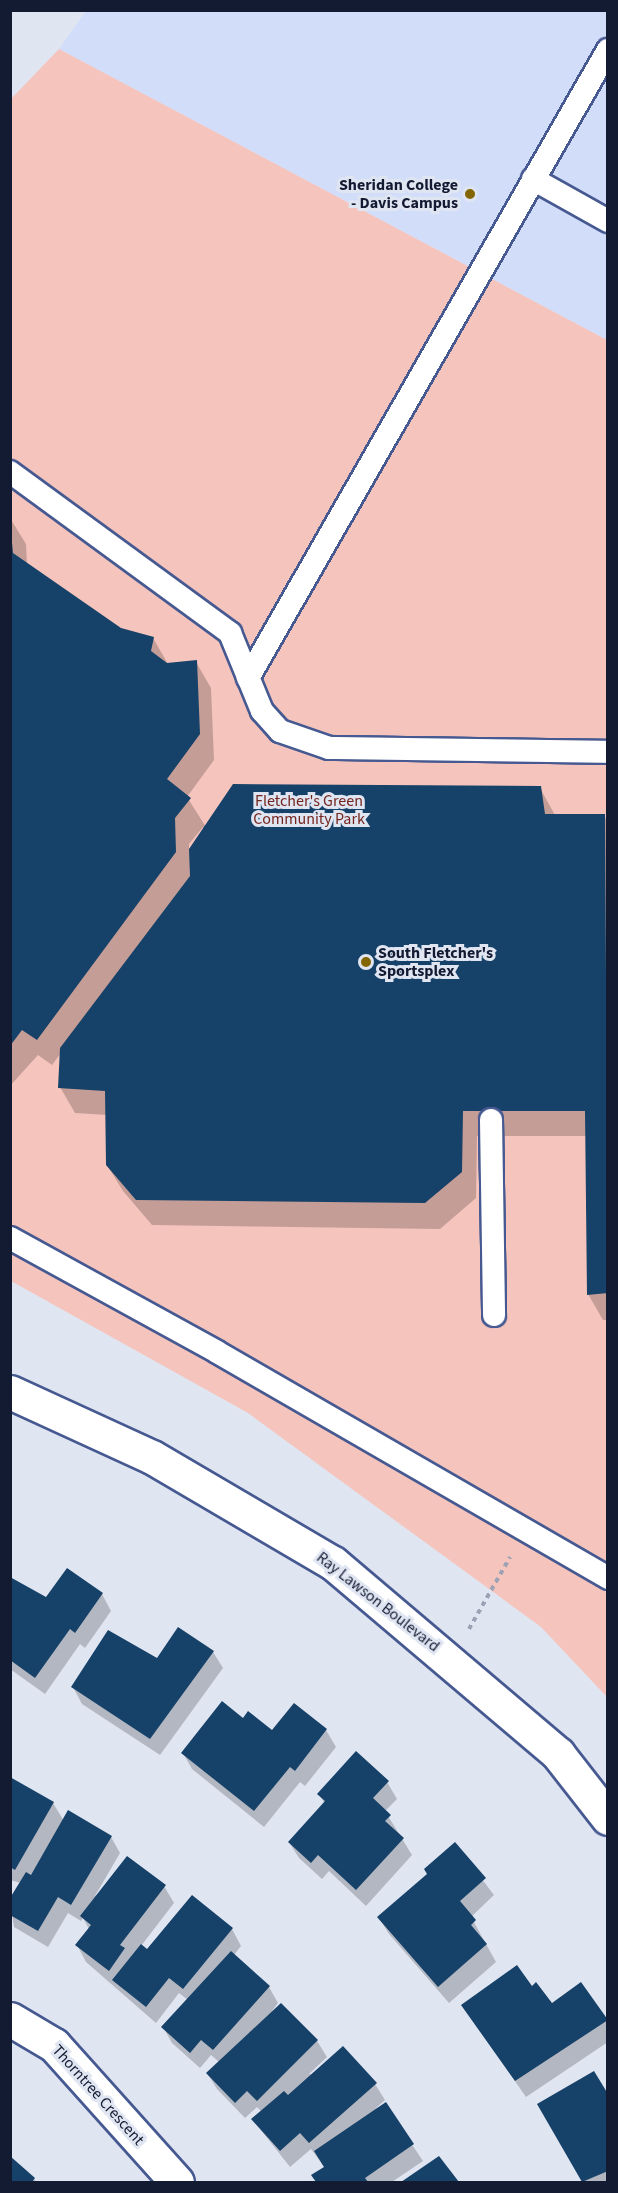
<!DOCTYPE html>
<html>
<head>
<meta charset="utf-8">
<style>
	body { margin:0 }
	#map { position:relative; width:618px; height:2193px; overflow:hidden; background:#e0e5f2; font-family:"Source Sans 3",sans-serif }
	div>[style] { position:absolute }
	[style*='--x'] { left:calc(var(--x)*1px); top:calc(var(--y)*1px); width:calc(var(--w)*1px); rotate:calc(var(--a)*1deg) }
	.built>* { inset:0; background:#d2ddfa }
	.green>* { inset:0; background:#f5c5bd }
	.shadow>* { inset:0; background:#0003 }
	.building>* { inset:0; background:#164168 }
	.path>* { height:4px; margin-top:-2px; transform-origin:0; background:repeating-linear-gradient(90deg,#9ca2b3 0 4.5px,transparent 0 9px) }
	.roads { filter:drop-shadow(2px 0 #465991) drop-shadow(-2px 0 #465991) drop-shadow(0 2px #465991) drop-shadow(0 -2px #465991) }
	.service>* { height:22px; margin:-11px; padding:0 11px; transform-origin:11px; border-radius:11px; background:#fff }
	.minor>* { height:33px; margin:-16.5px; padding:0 16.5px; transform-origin:16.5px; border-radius:16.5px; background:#fff }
	.tertiary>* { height:33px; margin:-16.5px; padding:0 16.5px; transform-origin:16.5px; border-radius:16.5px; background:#fff }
	.dots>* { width:16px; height:16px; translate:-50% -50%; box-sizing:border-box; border:3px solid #e0e5f2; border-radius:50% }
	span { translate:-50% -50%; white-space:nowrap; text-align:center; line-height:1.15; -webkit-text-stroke:6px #e0e5f2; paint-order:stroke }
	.poi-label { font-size:16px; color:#131b32; font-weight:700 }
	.right { translate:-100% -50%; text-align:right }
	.left { translate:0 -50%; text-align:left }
	.park-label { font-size:16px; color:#74261e }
	.street-label { font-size:16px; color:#131b32 }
	.frame { position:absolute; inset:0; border:12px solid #131b32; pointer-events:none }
</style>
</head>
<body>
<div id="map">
	<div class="built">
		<div style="clip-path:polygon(86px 11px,607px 11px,607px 340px,59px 49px)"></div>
	</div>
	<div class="green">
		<div style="clip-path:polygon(59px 49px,607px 340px,607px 1697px,541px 1627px,248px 1413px,11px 1281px,10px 100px)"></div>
	</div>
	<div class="shadow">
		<div style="clip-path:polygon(evenodd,10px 518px,26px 544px,27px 564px,120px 629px,153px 638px,168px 664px,196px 662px,211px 688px,214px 760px,187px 797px,206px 827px,540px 788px,555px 815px,604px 816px,608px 821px,608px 1320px,603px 1320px,588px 1294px,586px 1136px,477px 1136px,476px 1198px,440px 1229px,152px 1225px,123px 1191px,107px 1165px,107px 1115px,75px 1113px,60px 1087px,61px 1053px,52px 1065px,38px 1055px,10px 1086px,10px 518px,203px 827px,204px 829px,189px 851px,189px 844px,203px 827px)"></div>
		<div style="clip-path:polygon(10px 1578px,46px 1599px,102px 1594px,111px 1611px,85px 1648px,80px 1644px,45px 1694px,10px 1669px)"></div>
		<div style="clip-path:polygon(213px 1652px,223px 1668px,160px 1755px,82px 1704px,73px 1687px,158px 1660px)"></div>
		<div style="clip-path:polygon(294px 1705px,326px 1730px,336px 1747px,305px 1786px,300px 1782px,264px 1827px,192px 1769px,183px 1753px,243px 1720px,272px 1732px)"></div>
		<div style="clip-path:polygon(11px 1779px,53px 1803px,64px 1821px,111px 1837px,120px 1853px,95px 1896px,164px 1886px,174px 1903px,141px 1946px,147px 1952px,232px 1929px,241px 1946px,234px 1955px,269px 1987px,278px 2003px,272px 2011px,317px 2041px,327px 2057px,309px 2074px,375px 2084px,385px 2100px,375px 2109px,385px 2104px,423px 2161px,392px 2182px,317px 2182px,313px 2176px,325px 2168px,311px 2149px,290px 2167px,253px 2120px,262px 2112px,257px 2107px,245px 2118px,217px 2089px,207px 2073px,219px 2062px,211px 2055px,200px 2068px,172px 2043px,163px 2027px,188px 2000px,179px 1993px,156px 2023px,86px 1962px,77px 1945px,89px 1929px,83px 1918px,81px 1921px,68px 1913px,48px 1947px,14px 1927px,10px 1901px,21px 1883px,10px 1880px)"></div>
		<div style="clip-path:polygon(387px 1782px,397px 1799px,385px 1811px,412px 1855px,366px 1906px,329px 1871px,322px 1879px,299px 1858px,289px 1842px,325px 1804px,319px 1794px)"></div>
		<div style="clip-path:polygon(455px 1844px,494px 1895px,471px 1917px,496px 1962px,449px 2003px,389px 1934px,379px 1918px,428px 1875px)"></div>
		<div style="clip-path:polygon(581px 1984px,608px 2021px,608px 2042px,526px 2097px,463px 2006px,531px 1988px,552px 2006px)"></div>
		<div style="clip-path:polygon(608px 2095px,608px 2182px,584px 2182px,539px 2104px)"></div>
		<div style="clip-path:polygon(10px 2158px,34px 2179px,36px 2182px,10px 2182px)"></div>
		<div style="clip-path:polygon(439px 2158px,457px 2182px,404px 2182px)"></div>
	</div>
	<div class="building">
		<div style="clip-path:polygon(10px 522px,13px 553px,121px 628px,154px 637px,151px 651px,167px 663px,197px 660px,200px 734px,167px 779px,191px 798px,175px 818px,176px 852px,37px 1040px,22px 1030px,10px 1046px)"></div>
		<div style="clip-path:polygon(233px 784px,541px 786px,545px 814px,605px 814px,608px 1293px,587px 1295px,585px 1111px,463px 1111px,462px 1172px,425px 1203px,136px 1200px,106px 1165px,105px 1091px,58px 1088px,60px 1048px,190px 876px,189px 849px)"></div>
		<div style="clip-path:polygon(67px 1568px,103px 1593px,75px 1633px,70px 1629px,35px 1678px,10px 1660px,10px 1577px,46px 1597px)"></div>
		<div style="clip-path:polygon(178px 1627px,214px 1651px,150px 1739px,71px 1687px,108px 1630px,157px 1658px)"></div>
		<div style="clip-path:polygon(222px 1701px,243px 1718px,248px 1711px,272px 1730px,294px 1703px,327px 1729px,295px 1771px,290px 1767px,254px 1811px,181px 1753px)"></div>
		<div style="clip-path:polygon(356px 1751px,389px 1781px,373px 1798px,391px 1815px,385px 1821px,404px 1838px,356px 1890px,318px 1855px,311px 1863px,288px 1842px,325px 1801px,317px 1794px)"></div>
		<div style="clip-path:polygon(10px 1777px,54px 1802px,15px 1870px,10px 1867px)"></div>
		<div style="clip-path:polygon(68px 1810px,112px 1836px,71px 1905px,58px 1897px,38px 1931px,10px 1915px,10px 1898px,26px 1872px,31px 1875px)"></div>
		<div style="clip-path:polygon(455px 1842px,486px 1878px,460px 1901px,476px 1920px,471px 1925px,487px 1944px,438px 1987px,377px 1917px,427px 1874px,424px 1869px)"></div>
		<div style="clip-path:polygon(127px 1856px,166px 1885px,120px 1945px,125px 1948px,109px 1971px,75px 1945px,91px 1925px,80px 1916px)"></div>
		<div style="clip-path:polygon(192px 1895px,233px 1928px,183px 1989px,169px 1978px,146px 2007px,112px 1980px,141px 1944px,147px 1949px)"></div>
		<div style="clip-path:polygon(231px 1951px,270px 1986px,213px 2050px,201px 2040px,190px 2053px,161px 2027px)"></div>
		<div style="clip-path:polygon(517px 1965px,532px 1986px,536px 1982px,552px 2003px,581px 1982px,608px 2020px,515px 2081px,461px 2005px)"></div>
		<div style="clip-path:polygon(281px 2003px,318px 2040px,257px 2101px,247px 2091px,235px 2103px,206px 2073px)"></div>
		<div style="clip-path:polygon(343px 2046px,377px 2083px,309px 2143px,300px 2133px,280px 2151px,251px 2119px,284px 2091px,288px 2095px)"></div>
		<div style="clip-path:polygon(594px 2071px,608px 2094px,608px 2171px,582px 2182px,537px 2104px)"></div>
		<div style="clip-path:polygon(386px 2102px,414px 2144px,365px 2178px,368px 2182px,316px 2182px,311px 2175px,324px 2167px,314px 2151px)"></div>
		<div style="clip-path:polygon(10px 2156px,35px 2178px,32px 2182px,10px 2182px)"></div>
		<div style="clip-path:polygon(439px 2156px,459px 2182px,401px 2182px)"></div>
	</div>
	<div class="path">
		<div style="--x:469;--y:1629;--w:83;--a:-60.3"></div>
	</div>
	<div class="roads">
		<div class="service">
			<div style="--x:533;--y:179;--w:86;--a:29.2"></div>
			<div style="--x:10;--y:472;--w:273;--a:36.2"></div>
			<div style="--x:230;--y:633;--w:84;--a:67.7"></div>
			<div style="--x:262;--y:711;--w:27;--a:48"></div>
			<div style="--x:280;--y:731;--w:52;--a:19.1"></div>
			<div style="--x:329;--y:748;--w:279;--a:0.8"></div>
			<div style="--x:248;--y:678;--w:724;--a:-60.18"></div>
			<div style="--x:491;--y:1120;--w:195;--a:89.1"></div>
			<div style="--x:10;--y:1238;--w:236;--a:28.8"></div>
			<div style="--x:217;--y:1352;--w:452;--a:30"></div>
		</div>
		<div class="minor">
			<div style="--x:10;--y:2019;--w:51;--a:30.6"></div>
			<div style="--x:54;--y:2045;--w:184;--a:48.1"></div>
		</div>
		<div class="tertiary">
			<div style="--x:10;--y:1392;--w:156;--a:24.6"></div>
			<div style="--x:152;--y:1457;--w:210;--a:30.4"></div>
			<div style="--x:333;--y:1563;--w:295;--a:40.3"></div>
			<div style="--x:558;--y:1754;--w:81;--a:52"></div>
		</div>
	</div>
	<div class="dots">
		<div style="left:470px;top:194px;background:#836600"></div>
		<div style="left:366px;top:962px;background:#836600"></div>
	</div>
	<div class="poi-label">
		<span class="right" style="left:458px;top:194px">Sheridan College<br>- Davis Campus</span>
		<span class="left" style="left:378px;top:962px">South Fletcher's<br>Sportsplex</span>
	</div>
	<div class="park-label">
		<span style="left:309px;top:810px">Fletcher's Green<br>Community Park</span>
	</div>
	<div class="street-label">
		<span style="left:378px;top:1602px;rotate:38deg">Ray Lawson Boulevard</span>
		<span style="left:98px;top:2095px;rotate:48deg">Thorntree Crescent</span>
	</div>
	<div class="frame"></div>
</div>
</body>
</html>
